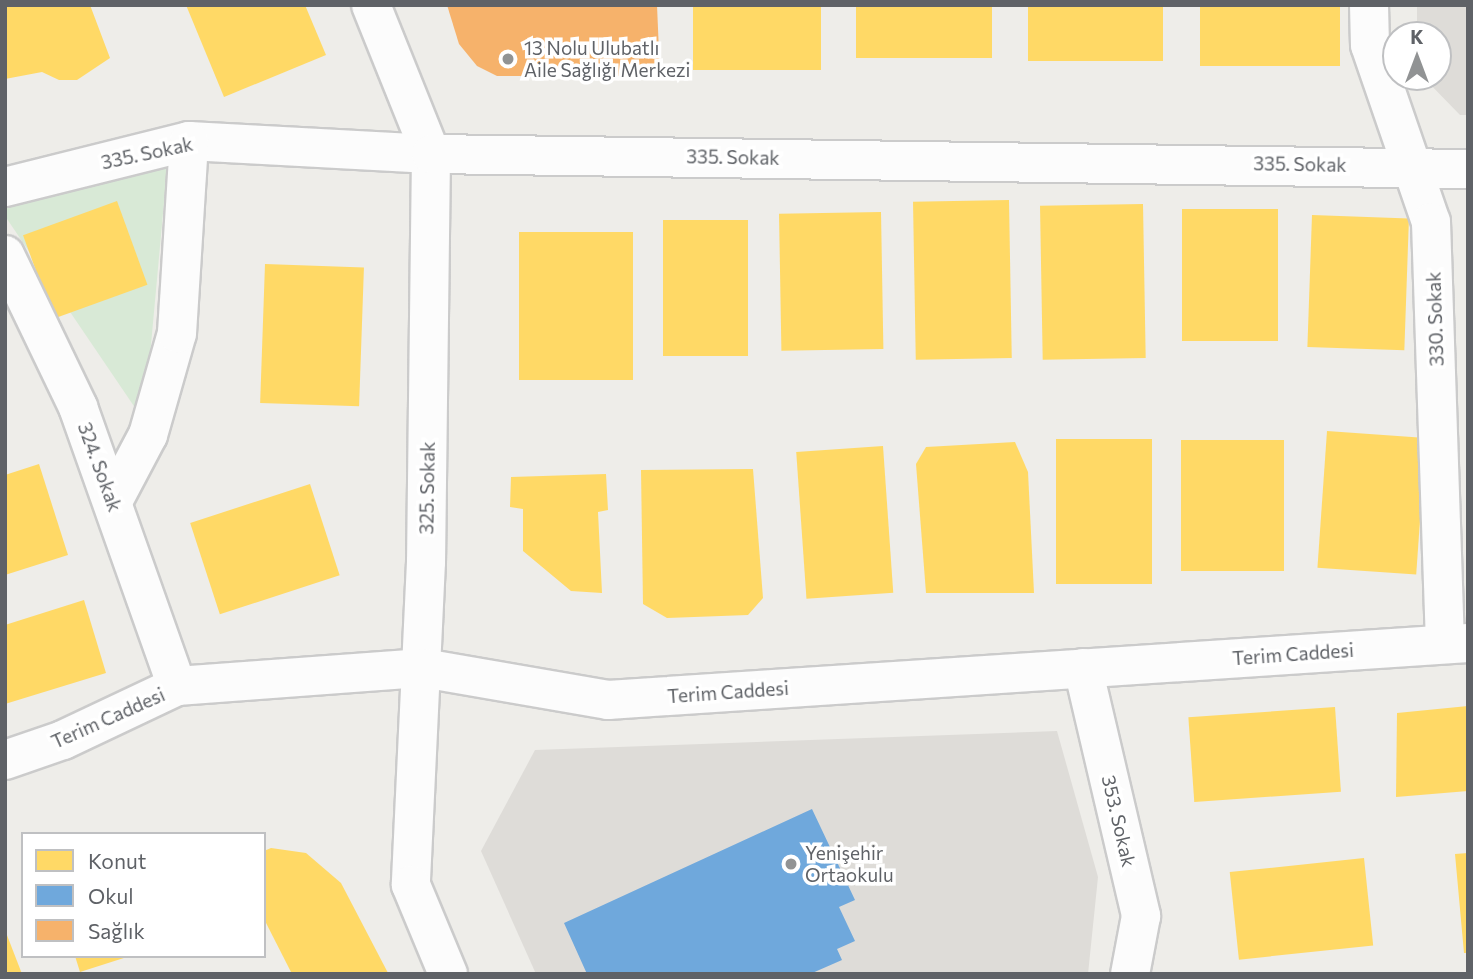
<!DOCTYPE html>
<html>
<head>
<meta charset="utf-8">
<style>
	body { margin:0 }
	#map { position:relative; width:1473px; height:979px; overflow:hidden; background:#eeede9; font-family:Commissioner,sans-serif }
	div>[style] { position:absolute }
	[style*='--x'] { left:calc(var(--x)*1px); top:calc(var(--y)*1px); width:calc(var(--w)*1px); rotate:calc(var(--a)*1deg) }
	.education>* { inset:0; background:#dedcd8 }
	.green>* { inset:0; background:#d8e9d6 }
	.homes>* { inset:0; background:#ffd966; transform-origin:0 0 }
	.schools>* { inset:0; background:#6fa8dc }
	.health>* { inset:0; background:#f6b26b }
	.roads { filter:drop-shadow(2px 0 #cbcbcb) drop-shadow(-2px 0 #cbcbcb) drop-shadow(0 2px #cbcbcb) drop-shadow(0 -2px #cbcbcb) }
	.street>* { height:38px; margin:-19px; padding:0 19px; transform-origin:19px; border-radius:19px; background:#fcfcfc }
	.secondary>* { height:38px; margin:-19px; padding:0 19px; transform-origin:19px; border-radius:19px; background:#fcfcfc }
	.dots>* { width:19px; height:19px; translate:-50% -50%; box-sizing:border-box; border:4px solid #fff; border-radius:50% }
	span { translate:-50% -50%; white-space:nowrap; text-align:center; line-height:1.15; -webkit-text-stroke:7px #fff; paint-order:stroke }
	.poi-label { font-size:19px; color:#5f6267 }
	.left { translate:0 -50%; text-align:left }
	.street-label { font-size:19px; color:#5f6267 }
	.frame { position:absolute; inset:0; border:7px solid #5f6267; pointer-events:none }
	.legend { position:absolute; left:21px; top:832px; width:245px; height:126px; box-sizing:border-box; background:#fff; border:2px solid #bfc0c2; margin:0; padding:9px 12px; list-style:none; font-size:21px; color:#5f6267 }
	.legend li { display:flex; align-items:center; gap:14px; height:35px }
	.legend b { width:35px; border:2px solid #bfc0c2 }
	.north { position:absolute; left:1382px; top:21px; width:70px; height:70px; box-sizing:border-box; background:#fff; border:2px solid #bfc0c2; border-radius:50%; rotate:0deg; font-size:19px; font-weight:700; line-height:28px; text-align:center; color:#5f6267 }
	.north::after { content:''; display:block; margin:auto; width:24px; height:32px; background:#919394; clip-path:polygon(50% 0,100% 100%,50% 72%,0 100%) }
</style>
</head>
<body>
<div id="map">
	<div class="education">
		<div style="clip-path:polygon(1417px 5px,1468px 5px,1468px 115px,1460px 115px,1423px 77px,1438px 77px,1438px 35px,1417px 35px)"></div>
		<div style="clip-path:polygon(1057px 731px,1098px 877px,1088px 974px,536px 974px,481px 851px,535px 750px)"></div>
	</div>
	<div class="green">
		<div style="clip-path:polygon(168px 159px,144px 421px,5px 216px,5px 201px)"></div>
	</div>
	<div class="homes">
		<div style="clip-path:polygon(5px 5px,90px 5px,110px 58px,77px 80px,59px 80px,42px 72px,5px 79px)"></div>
		<div style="clip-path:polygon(186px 5px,305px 5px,326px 55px,224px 97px)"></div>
		<div style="left:693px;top:5px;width:128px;height:65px"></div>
		<div style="left:856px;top:5px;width:136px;height:53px"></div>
		<div style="left:1028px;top:5px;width:135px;height:56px"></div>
		<div style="left:1200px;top:5px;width:140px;height:61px"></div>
		<div style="left:1009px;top:200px;width:158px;height:96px;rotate:89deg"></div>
		<div style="left:117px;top:201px;width:89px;height:100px;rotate:70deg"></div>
		<div style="left:1143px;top:204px;width:154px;height:103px;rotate:89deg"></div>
		<div style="left:1182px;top:209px;width:96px;height:132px"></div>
		<div style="left:881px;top:212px;width:137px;height:102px;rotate:89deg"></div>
		<div style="left:1312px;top:215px;width:97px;height:132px;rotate:2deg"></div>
		<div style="left:663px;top:220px;width:85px;height:136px"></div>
		<div style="left:519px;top:232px;width:114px;height:148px"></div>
		<div style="left:265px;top:264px;width:99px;height:139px;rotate:2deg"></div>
		<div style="left:1327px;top:431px;width:99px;height:137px;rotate:4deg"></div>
		<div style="left:1056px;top:439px;width:96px;height:145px"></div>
		<div style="left:1181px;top:440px;width:103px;height:131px"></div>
		<div style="clip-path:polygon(1015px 442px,1028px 472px,1034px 593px,926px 593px,916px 464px,926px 447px)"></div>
		<div style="left:883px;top:446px;width:147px;height:87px;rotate:86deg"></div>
		<div style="clip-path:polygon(39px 464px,68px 555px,5px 575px,5px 475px)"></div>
		<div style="clip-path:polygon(753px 469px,763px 598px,748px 615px,667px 618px,643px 604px,641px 470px)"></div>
		<div style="clip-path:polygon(606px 474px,608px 510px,598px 512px,602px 593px,571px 591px,523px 551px,523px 509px,510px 507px,511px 477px)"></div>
		<div style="left:310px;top:484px;width:96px;height:126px;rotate:72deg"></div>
		<div style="clip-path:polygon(84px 600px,106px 673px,5px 704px,5px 625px)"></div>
		<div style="clip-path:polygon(1468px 706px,1468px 791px,1396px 797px,1397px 713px)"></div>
		<div style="left:1335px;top:707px;width:85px;height:147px;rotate:86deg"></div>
		<div style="clip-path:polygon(271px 848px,306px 853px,341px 883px,388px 973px,292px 974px,264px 919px,264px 851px)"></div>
		<div style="clip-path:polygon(1468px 853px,1468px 953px,1464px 953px,1455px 854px)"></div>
		<div style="left:1364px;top:858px;width:88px;height:135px;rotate:84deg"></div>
		<div style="clip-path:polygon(5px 930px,22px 974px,5px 974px)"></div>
		<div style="clip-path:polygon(75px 956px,127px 956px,127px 957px,80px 972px)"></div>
	</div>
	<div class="schools">
		<div style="clip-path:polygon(812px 809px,855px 900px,839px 907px,855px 941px,837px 949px,842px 960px,810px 974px,587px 974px,564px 923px)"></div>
	</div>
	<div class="health">
		<div style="clip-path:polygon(447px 5px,657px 5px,660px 76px,497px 76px,477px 66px,459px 44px)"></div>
	</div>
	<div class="roads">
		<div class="street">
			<div style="--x:371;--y:5;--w:161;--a:68.1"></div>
			<div style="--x:431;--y:154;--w:408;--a:90.7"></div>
			<div style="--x:426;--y:562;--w:323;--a:92.7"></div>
			<div style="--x:411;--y:885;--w:96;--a:67.4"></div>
			<div style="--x:1369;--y:5;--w:40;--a:88.6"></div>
			<div style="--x:1370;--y:45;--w:187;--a:71"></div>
			<div style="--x:1431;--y:222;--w:421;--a:88.1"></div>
			<div style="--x:5;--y:187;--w:190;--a:-14"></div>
			<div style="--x:189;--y:141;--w:242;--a:3.1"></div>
			<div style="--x:431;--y:154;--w:1037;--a:0.83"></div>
			<div style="--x:5;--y:255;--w:169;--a:64.3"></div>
			<div style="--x:78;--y:407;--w:296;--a:70.5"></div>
			<div style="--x:113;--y:501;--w:75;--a:-62.1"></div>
			<div style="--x:148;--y:435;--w:106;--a:-74.1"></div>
			<div style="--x:177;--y:333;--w:192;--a:-86.4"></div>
			<div style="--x:1083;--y:668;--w:255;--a:76.8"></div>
			<div style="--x:1141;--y:916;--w:59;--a:100.7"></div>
		</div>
		<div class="secondary">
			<div style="--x:5;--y:760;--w:61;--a:-19"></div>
			<div style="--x:63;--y:740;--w:126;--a:-25.3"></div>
			<div style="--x:177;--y:686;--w:247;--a:-4.2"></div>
			<div style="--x:423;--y:668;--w:188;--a:9.8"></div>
			<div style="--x:608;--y:700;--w:862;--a:-3.79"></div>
		</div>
	</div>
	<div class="dots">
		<div style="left:508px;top:59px;background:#919394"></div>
		<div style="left:791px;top:864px;background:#919394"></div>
	</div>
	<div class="poi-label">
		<span class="left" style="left:524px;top:59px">13 Nolu Ulubatlı<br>Aile Sağlığı Merkezi</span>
		<span class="left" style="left:805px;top:864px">Yenişehir<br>Ortaokulu</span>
	</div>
	<div class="street-label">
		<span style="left:147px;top:153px;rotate:-12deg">335. Sokak</span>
		<span style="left:733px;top:157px;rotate:1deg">335. Sokak</span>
		<span style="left:1300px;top:164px;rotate:1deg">335. Sokak</span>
		<span style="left:1435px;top:319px;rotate:-92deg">330. Sokak</span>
		<span style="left:100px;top:467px;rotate:70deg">324. Sokak</span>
		<span style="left:427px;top:488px;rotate:-89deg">325. Sokak</span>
		<span style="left:1293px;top:654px;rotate:-4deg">Terim Caddesi</span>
		<span style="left:728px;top:692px;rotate:-4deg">Terim Caddesi</span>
		<span style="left:108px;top:718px;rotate:-24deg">Terim Caddesi</span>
		<span style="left:1119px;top:821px;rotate:77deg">353. Sokak</span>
	</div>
	<div class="frame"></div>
	<ul class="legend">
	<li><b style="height:19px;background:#ffd966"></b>Konut</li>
	<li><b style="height:19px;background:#6fa8dc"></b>Okul</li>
	<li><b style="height:19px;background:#f6b26b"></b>Sağlık</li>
	</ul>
	<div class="north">K</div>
</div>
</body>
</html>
